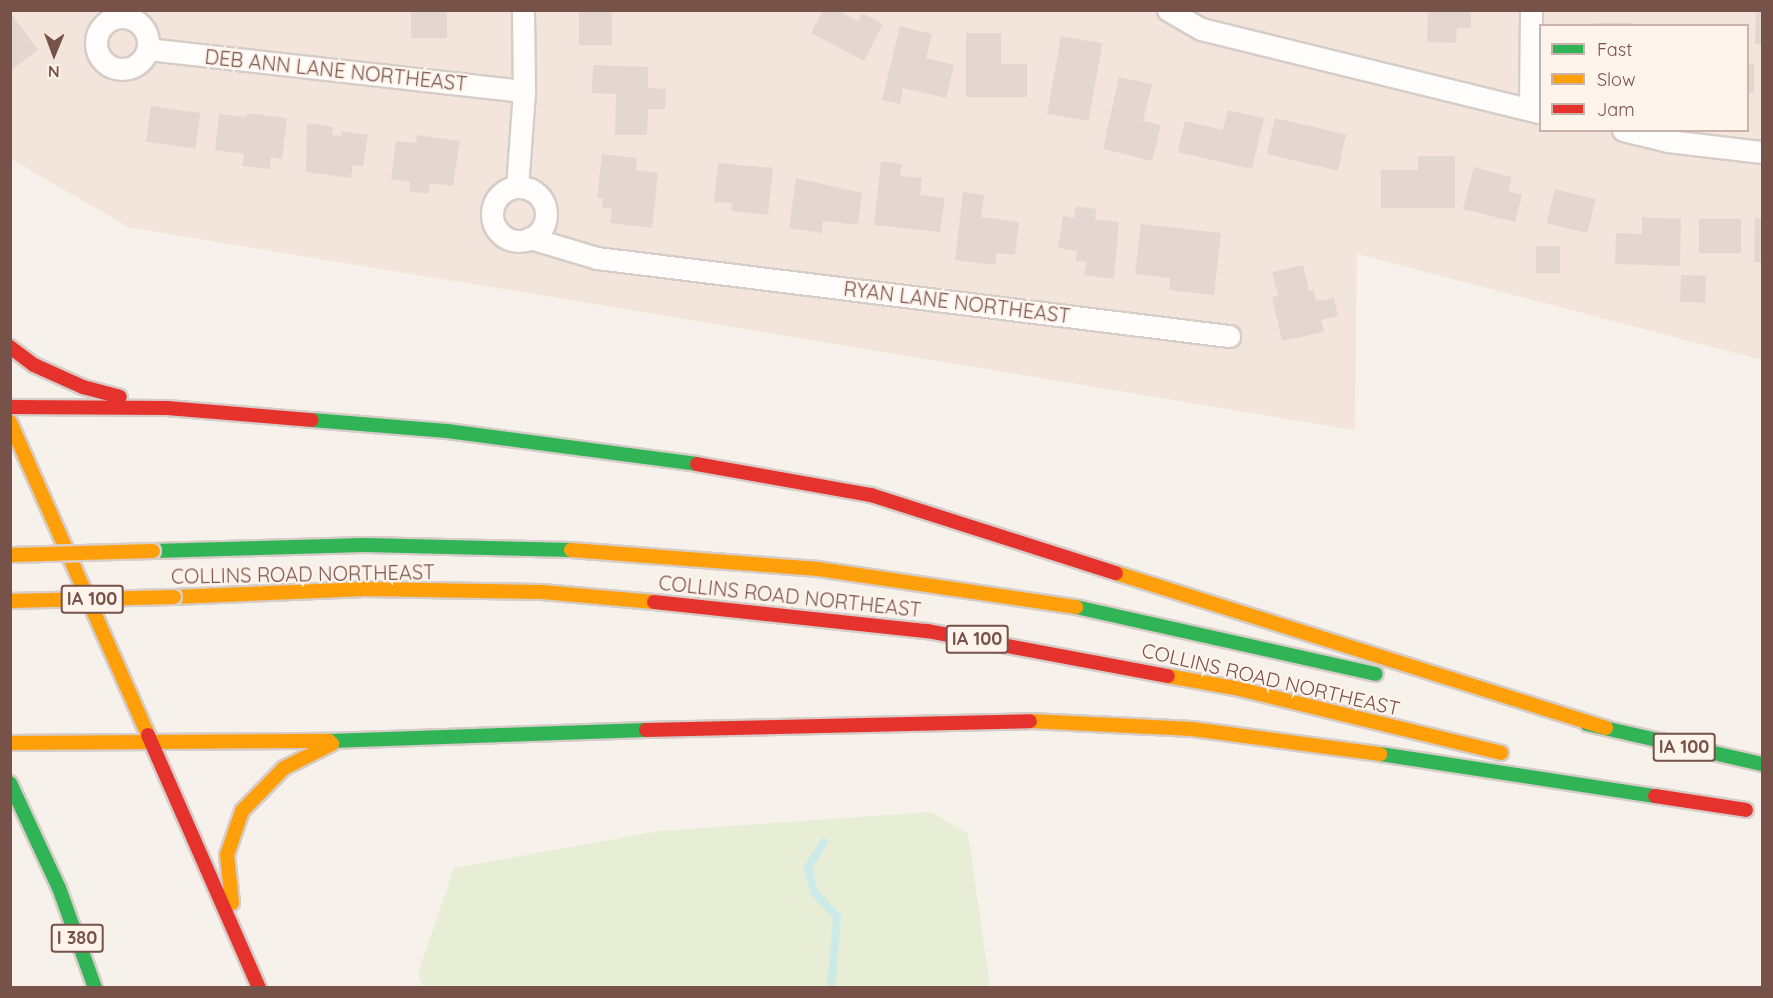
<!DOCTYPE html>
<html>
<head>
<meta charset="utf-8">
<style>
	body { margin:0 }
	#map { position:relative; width:1773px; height:998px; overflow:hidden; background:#f7f1eb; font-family:Quicksand,sans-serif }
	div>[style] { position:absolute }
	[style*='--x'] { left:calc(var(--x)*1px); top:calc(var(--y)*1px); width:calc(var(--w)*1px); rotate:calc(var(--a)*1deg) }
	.residential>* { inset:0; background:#f3e5db }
	.green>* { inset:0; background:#e7eed5 }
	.stream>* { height:8px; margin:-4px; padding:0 4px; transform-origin:4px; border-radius:4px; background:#cbeae8 }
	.building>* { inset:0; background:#e4d7d1; transform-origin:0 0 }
	.roads { filter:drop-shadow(2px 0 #d6ccc8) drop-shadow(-2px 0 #d6ccc8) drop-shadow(0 2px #d6ccc8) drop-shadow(0 -2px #d6ccc8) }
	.street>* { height:21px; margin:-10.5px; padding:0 10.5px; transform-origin:10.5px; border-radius:10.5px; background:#fefdfc }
	.street>.ring { margin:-10.5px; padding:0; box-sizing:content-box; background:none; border:21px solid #fefdfc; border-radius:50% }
	.fast>* { height:14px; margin:-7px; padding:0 7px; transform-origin:7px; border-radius:7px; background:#30b455 }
	.slow>* { height:14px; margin:-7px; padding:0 7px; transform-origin:7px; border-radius:7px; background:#ff9f0a }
	.jam>* { height:14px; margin:-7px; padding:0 7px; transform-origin:7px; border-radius:7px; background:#e5322d }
	.bridges { filter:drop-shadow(2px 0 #d9cec9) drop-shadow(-2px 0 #d9cec9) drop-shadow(0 2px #d9cec9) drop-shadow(0 -2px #d9cec9) }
	.slow-bridge>* { height:14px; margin:-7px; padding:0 7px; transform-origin:7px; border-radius:7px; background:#ff9f0a }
	span { translate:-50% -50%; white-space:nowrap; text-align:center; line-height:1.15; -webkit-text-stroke:4.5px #fff4ec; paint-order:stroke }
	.shield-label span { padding:2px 4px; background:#fff4ec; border:2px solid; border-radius:4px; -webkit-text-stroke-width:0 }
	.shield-label { font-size:18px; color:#775249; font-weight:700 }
	.street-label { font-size:20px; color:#775249 }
	.frame { position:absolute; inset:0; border:12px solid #775249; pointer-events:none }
	.legend { position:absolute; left:1539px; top:24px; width:210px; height:108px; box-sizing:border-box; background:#fff4ec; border:2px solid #c9b3ab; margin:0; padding:8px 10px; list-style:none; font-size:18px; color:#775249 }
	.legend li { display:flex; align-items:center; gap:12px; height:30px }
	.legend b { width:30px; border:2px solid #c9b3ab }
	.north { position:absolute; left:24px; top:24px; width:60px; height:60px; -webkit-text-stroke:4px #fff4ec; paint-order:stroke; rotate:181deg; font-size:16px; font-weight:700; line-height:24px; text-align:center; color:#775249 }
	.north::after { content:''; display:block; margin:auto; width:21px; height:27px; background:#775249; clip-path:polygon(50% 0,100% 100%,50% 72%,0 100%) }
</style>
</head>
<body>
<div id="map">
	<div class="residential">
		<div style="clip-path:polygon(evenodd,11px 11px,1762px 11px,1762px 360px,1357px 254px,1355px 430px,128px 227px,11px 159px,11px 11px,1540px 26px,1748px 26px,1748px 130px,1540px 130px,1540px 26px)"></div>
	</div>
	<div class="green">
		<div style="clip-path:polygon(931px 812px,968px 834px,990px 987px,423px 988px,418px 973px,454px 868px,659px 831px)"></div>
	</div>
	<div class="stream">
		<div style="--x:824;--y:842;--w:31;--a:122"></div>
		<div style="--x:808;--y:868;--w:25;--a:76"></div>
		<div style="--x:814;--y:892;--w:34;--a:47"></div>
		<div style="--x:837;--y:917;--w:71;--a:94.8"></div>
	</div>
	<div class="building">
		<div style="left:411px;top:10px;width:36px;height:28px"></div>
		<div style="left:579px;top:10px;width:33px;height:35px"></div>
		<div style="clip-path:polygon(823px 10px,838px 10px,858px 21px,862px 13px,883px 24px,864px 61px,811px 33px)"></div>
		<div style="clip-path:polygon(1428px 10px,1471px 10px,1471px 28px,1457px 28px,1456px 43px,1427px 42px)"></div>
		<div style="clip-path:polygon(1756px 10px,1762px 10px,1762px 45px,1755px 44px)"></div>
		<div style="clip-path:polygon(10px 12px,38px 50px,10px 71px)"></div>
		<div style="left:1594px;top:23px;width:40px;height:3px"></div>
		<div style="clip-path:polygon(900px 26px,932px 34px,926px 58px,954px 65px,946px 98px,903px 88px,900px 104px,882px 100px)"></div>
		<div style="clip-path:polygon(966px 33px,1001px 33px,1001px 64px,1027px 64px,1027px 97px,966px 97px)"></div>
		<div style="left:1061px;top:36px;width:42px;height:79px;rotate:10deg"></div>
		<div style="left:1748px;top:64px;width:6px;height:29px"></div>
		<div style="clip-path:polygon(593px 65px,648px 67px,648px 88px,666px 89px,665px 109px,648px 109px,647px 135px,615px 135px,616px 94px,592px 93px)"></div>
		<div style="clip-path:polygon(1119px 77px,1152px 84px,1143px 121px,1161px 125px,1152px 161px,1103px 149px)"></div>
		<div style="left:151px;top:106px;width:50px;height:36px;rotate:8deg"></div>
		<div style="clip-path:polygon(1228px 110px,1264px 118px,1252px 169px,1178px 152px,1185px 121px,1223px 130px)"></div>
		<div style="clip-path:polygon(247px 113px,287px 118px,282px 159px,271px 157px,270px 169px,242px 166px,244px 154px,215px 150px,219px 114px,246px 117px)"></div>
		<div style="left:1275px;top:118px;width:73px;height:37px;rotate:13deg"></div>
		<div style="clip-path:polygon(307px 123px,333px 127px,332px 135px,341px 136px,341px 131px,368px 135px,363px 166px,353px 165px,351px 178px,306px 172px)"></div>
		<div style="clip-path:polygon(417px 135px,460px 141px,453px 186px,430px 183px,428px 194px,409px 191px,410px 182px,391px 179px,396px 141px,416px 143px)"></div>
		<div style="clip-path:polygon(602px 154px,637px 158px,636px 170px,658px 173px,652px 228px,610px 223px,612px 209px,602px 208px,603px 198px,597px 198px)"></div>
		<div style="clip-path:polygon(1418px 156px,1455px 156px,1455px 208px,1381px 208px,1381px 170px,1418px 170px)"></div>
		<div style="clip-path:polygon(881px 161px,902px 164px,900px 176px,922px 178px,920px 195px,945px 198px,940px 232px,874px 225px)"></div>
		<div style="clip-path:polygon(718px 163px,773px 168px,768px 215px,731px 211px,732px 203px,714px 202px)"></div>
		<div style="clip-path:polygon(1474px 167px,1512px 177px,1508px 191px,1522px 195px,1515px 222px,1463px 209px)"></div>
		<div style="clip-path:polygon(796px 178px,862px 193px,858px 225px,823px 221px,822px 233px,789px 228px)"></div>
		<div style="left:1555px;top:189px;width:42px;height:35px;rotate:14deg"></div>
		<div style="clip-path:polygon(963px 192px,984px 195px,981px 217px,1019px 222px,1015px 255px,997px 253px,995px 265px,955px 260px)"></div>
		<div style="clip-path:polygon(1076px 206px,1096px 209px,1095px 219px,1119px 222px,1114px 279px,1084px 275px,1086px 262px,1076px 261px,1077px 251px,1058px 248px,1063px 216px,1074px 218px)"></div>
		<div style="clip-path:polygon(1642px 217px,1681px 219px,1680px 266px,1615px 264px,1616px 233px,1642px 234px)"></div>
		<div style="clip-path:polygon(1755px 218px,1762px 219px,1762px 262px,1754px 262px)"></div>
		<div style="left:1699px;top:219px;width:42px;height:34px"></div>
		<div style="clip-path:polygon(1141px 224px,1221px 233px,1214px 295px,1169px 290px,1170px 278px,1135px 274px)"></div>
		<div style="left:1536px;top:246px;width:24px;height:27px"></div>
		<div style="clip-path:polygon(1303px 265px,1309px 291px,1314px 290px,1316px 301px,1334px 298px,1338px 316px,1321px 320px,1324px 332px,1282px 341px,1272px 297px,1278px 296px,1272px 272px)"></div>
		<div style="left:1681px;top:275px;width:25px;height:27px;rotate:2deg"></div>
	</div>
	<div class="roads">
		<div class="street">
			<div style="--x:1168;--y:10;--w:38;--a:30"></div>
			<div style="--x:1201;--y:29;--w:349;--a:13.8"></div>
			<div class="ring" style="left:96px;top:17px;width:31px;height:31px"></div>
			<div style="--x:148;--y:49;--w:378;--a:6.4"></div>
			<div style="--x:1530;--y:109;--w:99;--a:-89.4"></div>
			<div style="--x:1623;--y:130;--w:46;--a:13.7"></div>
			<div style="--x:1668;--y:141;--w:95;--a:6.7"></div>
			<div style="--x:517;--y:187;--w:96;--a:-85.8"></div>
			<div style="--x:524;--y:91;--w:81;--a:-90.7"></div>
			<div class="ring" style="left:492px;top:187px;width:33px;height:33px"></div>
			<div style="--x:530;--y:238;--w:70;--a:16.6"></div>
			<div style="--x:597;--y:258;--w:637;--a:7.04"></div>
		</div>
		<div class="fast">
			<div style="--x:312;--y:420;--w:135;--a:4.7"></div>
			<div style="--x:447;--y:431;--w:252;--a:7.5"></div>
			<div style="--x:153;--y:551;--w:212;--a:-1.6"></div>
			<div style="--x:365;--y:545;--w:206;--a:1.4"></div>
			<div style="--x:1076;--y:607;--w:307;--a:12.6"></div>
			<div style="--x:1587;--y:724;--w:180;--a:12.9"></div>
			<div style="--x:329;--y:741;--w:317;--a:-2"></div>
			<div style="--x:1380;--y:754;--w:278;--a:8.7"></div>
			<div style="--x:10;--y:783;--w:116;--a:65"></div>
			<div style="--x:59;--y:888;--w:106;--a:70.2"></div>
		</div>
		<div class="slow">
			<div style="--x:10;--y:422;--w:342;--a:66.2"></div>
			<div style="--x:571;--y:550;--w:248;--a:4.4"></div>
			<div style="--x:818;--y:569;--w:261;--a:8.4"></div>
			<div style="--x:1116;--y:573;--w:514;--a:17.55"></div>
			<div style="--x:174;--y:597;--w:191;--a:-2.4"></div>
			<div style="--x:365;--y:589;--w:177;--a:1"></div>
			<div style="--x:542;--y:592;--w:112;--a:5.1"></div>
			<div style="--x:1168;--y:676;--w:68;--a:10.2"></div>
			<div style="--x:1235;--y:688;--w:274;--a:13.7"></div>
			<div style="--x:1030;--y:721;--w:162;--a:2.8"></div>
			<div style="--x:1192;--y:729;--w:190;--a:7.6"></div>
			<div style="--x:10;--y:743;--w:319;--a:-0.4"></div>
			<div style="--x:232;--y:903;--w:48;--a:-95.9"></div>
			<div style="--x:227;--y:855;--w:46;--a:-71.2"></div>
			<div style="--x:242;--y:811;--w:60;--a:-45.7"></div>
			<div style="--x:284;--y:768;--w:54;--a:-26.6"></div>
		</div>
		<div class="jam">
			<div style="--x:10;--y:347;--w:30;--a:37"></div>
			<div style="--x:34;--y:365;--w:54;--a:24.2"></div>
			<div style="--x:83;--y:387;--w:38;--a:15"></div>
			<div style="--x:10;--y:407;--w:158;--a:0.4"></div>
			<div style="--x:168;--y:408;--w:144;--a:4.8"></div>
			<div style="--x:697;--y:464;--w:177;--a:10.1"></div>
			<div style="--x:871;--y:495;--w:257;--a:17.7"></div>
			<div style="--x:654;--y:602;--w:275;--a:6.1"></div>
			<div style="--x:927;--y:631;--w:245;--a:10.6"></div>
			<div style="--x:646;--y:730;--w:384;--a:-1.3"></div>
			<div style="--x:148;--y:735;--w:276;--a:66.3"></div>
			<div style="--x:1655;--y:796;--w:92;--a:8.7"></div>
		</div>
	</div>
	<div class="bridges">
		<div class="slow-bridge">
			<div style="--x:10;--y:555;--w:143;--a:-1.6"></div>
			<div style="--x:10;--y:601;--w:164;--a:-1.4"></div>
		</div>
	</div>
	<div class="shield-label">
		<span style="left:92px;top:599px">IA 100</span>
		<span style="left:977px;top:639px">IA 100</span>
		<span style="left:1684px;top:747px">IA 100</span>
		<span style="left:77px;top:938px">I 380</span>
	</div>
	<div class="street-label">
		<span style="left:336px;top:70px;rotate:6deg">DEB ANN LANE NORTHEAST</span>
		<span style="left:957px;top:302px;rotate:7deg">RYAN LANE NORTHEAST</span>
		<span style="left:303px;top:574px;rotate:-1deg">COLLINS ROAD NORTHEAST</span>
		<span style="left:790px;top:596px;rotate:6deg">COLLINS ROAD NORTHEAST</span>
		<span style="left:1271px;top:679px;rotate:13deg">COLLINS ROAD NORTHEAST</span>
	</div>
	<div class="frame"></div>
	<ul class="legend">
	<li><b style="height:8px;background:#30b455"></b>Fast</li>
	<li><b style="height:8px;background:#ff9f0a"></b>Slow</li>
	<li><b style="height:8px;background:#e5322d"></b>Jam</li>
	</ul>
	<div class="north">N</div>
</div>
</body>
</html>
